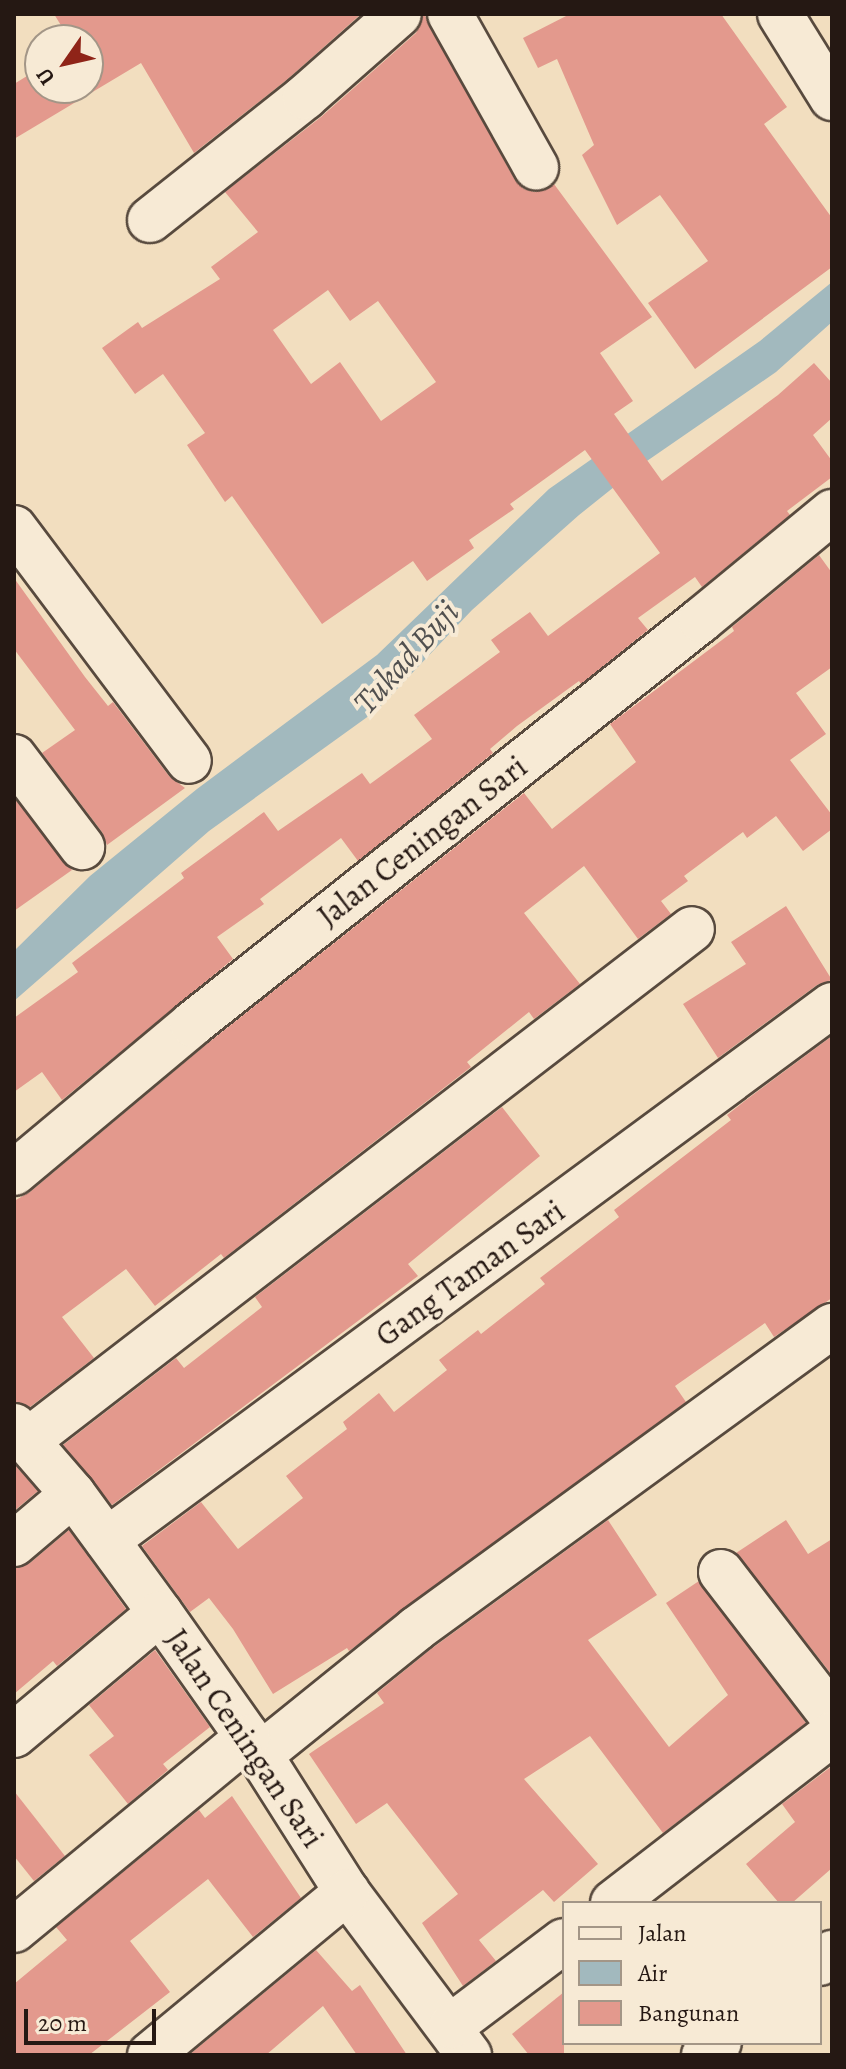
<!DOCTYPE html>
<html>
<head>
<meta charset="utf-8">
<style>
	body { margin:0 }
	#map { position:relative; width:846px; height:2069px; overflow:hidden; background:#f2debf; font-family:Alegreya,serif }
	div>[style] { position:absolute }
	[style*='--x'] { left:calc(var(--x)*1px); top:calc(var(--y)*1px); width:calc(var(--w)*1px); rotate:calc(var(--a)*1deg) }
	.water>* { inset:0; background:#a2b9be }
	.building>* { inset:0; background:#e3998d }
	.roads { filter:drop-shadow(2px 0 #584a3e) drop-shadow(-2px 0 #584a3e) drop-shadow(0 2px #584a3e) drop-shadow(0 -2px #584a3e) }
	.minor>* { height:44px; margin:-22px; padding:0 22px; transform-origin:22px; border-radius:22px; background:#f7ead5 }
	.tertiary>* { height:44px; margin:-22px; padding:0 22px; transform-origin:22px; border-radius:22px; background:#f7ead5 }
	span { translate:-50% -50%; white-space:nowrap; text-align:center; line-height:1.15; -webkit-text-stroke:8px #f7ead5; paint-order:stroke }
	.street-label { font-size:32px; color:#251813 }
	.water-label { font-size:34px; color:#51504f; font-style:italic }
	.frame { position:absolute; inset:0; border:16px solid #251813; pointer-events:none }
	.legend { position:absolute; left:562px; top:1901px; width:260px; height:144px; box-sizing:border-box; background:#f7ead5; border:2px solid #a39687; margin:0; padding:10px 14px; list-style:none; font-size:24px; color:#251813 }
	.legend li { display:flex; align-items:center; gap:16px; height:40px }
	.legend b { width:40px; border:2px solid #a39687 }
	.north { position:absolute; left:24px; top:24px; width:80px; height:80px; box-sizing:border-box; background:#f7ead5; border:2px solid #a39687; border-radius:50%; rotate:236deg; font-size:22px; font-weight:700; line-height:32px; text-align:center; color:#251813 }
	.north::after { content:''; display:block; margin:auto; width:28px; height:36px; background:#8f2418; clip-path:polygon(50% 0,100% 100%,50% 72%,0 100%) }
	.scale { position:absolute; left:24px; top:2009px; width:132px; height:36px; box-sizing:border-box; border:4px solid #251813; border-top:0; padding-left:10px; font-size:24px; line-height:28px; white-space:nowrap; color:#251813; -webkit-text-stroke:6px #f7ead5; paint-order:stroke }
</style>
</head>
<body>
<div id="map">
	<div class="water">
		<div style="clip-path:polygon(832px 282px,832px 322px,776px 372px,644px 463px,579px 515px,472px 610px,377px 710px,209px 831px,14px 1001px,14px 951px,90px 876px,197px 789px,377px 655px,549px 489px,760px 341px)"></div>
	</div>
	<div class="building">
		<div style="clip-path:polygon(54px 14px,361px 14px,289px 78px,194px 153px,141px 63px,14px 139px,14px 84px,40px 68px,40px 88px,88px 88px,88px 40px,70px 40px)"></div>
		<div style="clip-path:polygon(evenodd,424px 14px,515px 180px,524px 189px,535px 192px,554px 184px,652px 317px,600px 353px,633px 401px,614px 414px,662px 481px,778px 395px,814px 363px,832px 383px,832px 418px,813px 435px,832px 461px,832px 477px,787px 511px,790px 515px,702px 587px,695px 577px,638px 618px,648px 630px,581px 684px,579px 681px,517px 726px,490px 749px,493px 753px,358px 861px,341px 838px,260px 899px,264px 904px,217px 937px,233px 959px,62px 1100px,42px 1072px,14px 1092px,14px 1018px,78px 972px,72px 963px,184px 878px,181px 873px,264px 812px,278px 831px,362px 773px,370px 784px,432px 739px,414px 715px,500px 652px,491px 640px,530px 612px,548px 636px,660px 553px,585px 450px,510px 504px,514px 509px,469px 540px,474px 548px,427px 581px,413px 561px,322px 624px,232px 496px,225px 502px,187px 445px,205px 433px,163px 374px,135px 394px,102px 348px,138px 322px,142px 328px,220px 279px,211px 267px,258px 232px,225px 192px,321px 117px,416px 33px,424px 14px,328px 290px,350px 321px,378px 301px,436px 382px,381px 421px,340px 362px,311px 384px,273px 330px,328px 290px)"></div>
		<div style="clip-path:polygon(570px 14px,721px 14px,787px 107px,764px 124px,832px 218px,832px 267px,695px 369px,648px 303px,708px 261px,660px 195px,617px 225px,582px 155px,594px 145px,557px 59px,538px 68px,523px 38px)"></div>
		<div style="clip-path:polygon(819px 555px,832px 573px,832px 667px,796px 693px,826px 734px,790px 760px,832px 815px,832px 829px,803px 851px,776px 816px,747px 838px,743px 832px,684px 876px,688px 881px,661px 901px,671px 914px,638px 939px,584px 866px,524px 913px,580px 984px,534px 1019px,529px 1012px,467px 1062px,471px 1067px,224px 1258px,221px 1254px,155px 1306px,126px 1269px,62px 1317px,94px 1358px,30px 1407px,14px 1402px,14px 1201px,30px 1192px,208px 1043px,524px 793px,552px 829px,636px 762px,610px 724px,734px 631px,732px 627px)"></div>
		<div style="clip-path:polygon(14px 578px,85px 677px,108px 706px,113px 702px,169px 776px,185px 788px,107px 845px,102px 832px,42px 753px,75px 730px,14px 649px)"></div>
		<div style="clip-path:polygon(14px 798px,72px 870px,14px 911px)"></div>
		<div style="clip-path:polygon(786px 906px,832px 980px,817px 985px,718px 1058px,683px 1004px,746px 964px,731px 942px)"></div>
		<div style="clip-path:polygon(832px 1036px,832px 1298px,774px 1337px,765px 1323px,675px 1386px,686px 1402px,349px 1651px,347px 1648px,273px 1694px,233px 1629px,209px 1598px,190px 1612px,142px 1546px,201px 1502px,238px 1549px,303px 1498px,286px 1476px,347px 1429px,343px 1422px,379px 1393px,394px 1412px,447px 1370px,439px 1360px,478px 1330px,481px 1334px,545px 1284px,540px 1278px,619px 1217px,614px 1210px,731px 1120px,727px 1115px,746px 1100px)"></div>
		<div style="clip-path:polygon(502px 1107px,540px 1156px,408px 1264px,418px 1276px,112px 1505px,63px 1445px,176px 1358px,184px 1368px,262px 1307px,255px 1297px)"></div>
		<div style="clip-path:polygon(14px 1464px,38px 1491px,14px 1511px)"></div>
		<div style="clip-path:polygon(608px 1520px,657px 1595px,588px 1640px,669px 1747px,728px 1695px,666px 1603px,699px 1581px,806px 1723px,663px 1833px,590px 1736px,524px 1779px,598px 1864px,554px 1902px,543px 1890px,479px 1940px,496px 1961px,463px 1986px,422px 1923px,458px 1894px,387px 1803px,356px 1824px,309px 1754px,384px 1703px,377px 1693px,431px 1649px)"></div>
		<div style="clip-path:polygon(786px 1520px,808px 1554px,832px 1539px,832px 1675px,736px 1553px)"></div>
		<div style="clip-path:polygon(69px 1530px,126px 1609px,57px 1666px,53px 1661px,14px 1694px,14px 1568px,30px 1563px)"></div>
		<div style="clip-path:polygon(155px 1650px,210px 1727px,163px 1764px,168px 1770px,128px 1804px,89px 1755px,114px 1736px,89px 1705px)"></div>
		<div style="clip-path:polygon(832px 1766px,832px 1868px,792px 1903px,779px 1903px,746px 1864px,795px 1822px,782px 1804px)"></div>
		<div style="clip-path:polygon(14px 1791px,65px 1856px,34px 1881px,14px 1856px)"></div>
		<div style="clip-path:polygon(232px 1796px,301px 1898px,253px 1937px,208px 1879px,130px 1941px,170px 1992px,89px 2055px,14px 2055px,14px 1984px,67px 1940px,56px 1927px,199px 1810px,205px 1818px)"></div>
		<div style="clip-path:polygon(316px 1950px,352px 1991px,360px 1985px,407px 2055px,357px 2055px,323px 2006px,266px 2055px,189px 2055px)"></div>
		<div style="clip-path:polygon(564px 1992px,564px 2055px,529px 2055px,512px 2034px)"></div>
	</div>
	<div class="roads">
		<div class="minor">
			<div style="--x:450;--y:14;--w:176;--a:60.7"></div>
			<div style="--x:150;--y:220;--w:198;--a:-38.4"></div>
			<div style="--x:305;--y:97;--w:125;--a:-41.4"></div>
			<div style="--x:14;--y:528;--w:291;--a:53.1"></div>
			<div style="--x:14;--y:757;--w:113;--a:52.9"></div>
			<div style="--x:14;--y:1173;--w:232;--a:-39.9"></div>
			<div style="--x:192;--y:1024;--w:650;--a:-38.44"></div>
			<div style="--x:701;--y:620;--w:170;--a:-39.5"></div>
			<div style="--x:14;--y:1426;--w:90;--a:49.1"></div>
			<div style="--x:73;--y:1494;--w:147;--a:53.8"></div>
			<div style="--x:160;--y:1613;--w:174;--a:54.8"></div>
			<div style="--x:260;--y:1755;--w:162;--a:57.6"></div>
			<div style="--x:347;--y:1892;--w:204;--a:53.2"></div>
			<div style="--x:27;--y:1441;--w:839;--a:-37.59"></div>
			<div style="--x:107;--y:1540;--w:901;--a:-36.42"></div>
			<div style="--x:14;--y:1544;--w:77;--a:-40.3"></div>
			<div style="--x:721;--y:1572;--w:182;--a:52.4"></div>
			<div style="--x:14;--y:1735;--w:190;--a:-39.9"></div>
			<div style="--x:260;--y:1755;--w:201;--a:-38.9"></div>
			<div style="--x:416;--y:1629;--w:515;--a:-36.07"></div>
			<div style="--x:613;--y:1903;--w:277;--a:-37.7"></div>
			<div style="--x:14;--y:1930;--w:303;--a:-39.5"></div>
			<div style="--x:820;--y:1963;--w:16;--a:-40"></div>
			<div style="--x:451;--y:2026;--w:141;--a:-37"></div>
			<div style="--x:150;--y:2055;--w:256;--a:-39.6"></div>
			<div style="--x:704;--y:2055;--w:19;--a:-39"></div>
		</div>
		<div class="tertiary">
			<div style="--x:780;--y:14;--w:99;--a:58.2"></div>
		</div>
	</div>
	<div class="street-label">
		<span style="left:422px;top:841px;rotate:-38deg">Jalan Ceningan Sari</span>
		<span style="left:470px;top:1273px;rotate:-36deg">Gang Taman Sari</span>
		<span style="left:245px;top:1738px;rotate:56deg">Jalan Ceningan Sari</span>
	</div>
	<div class="water-label">
		<span style="left:406px;top:657px;rotate:-48deg">Tukad Buji</span>
	</div>
	<div class="frame"></div>
	<ul class="legend">
	<li><b style="height:10px;background:#f7ead5"></b>Jalan</li>
	<li><b style="height:22px;background:#a2b9be"></b>Air</li>
	<li><b style="height:22px;background:#e3998d"></b>Bangunan</li>
	</ul>
	<div class="north">U</div>
	<div class="scale">20 m</div>
</div>
</body>
</html>
